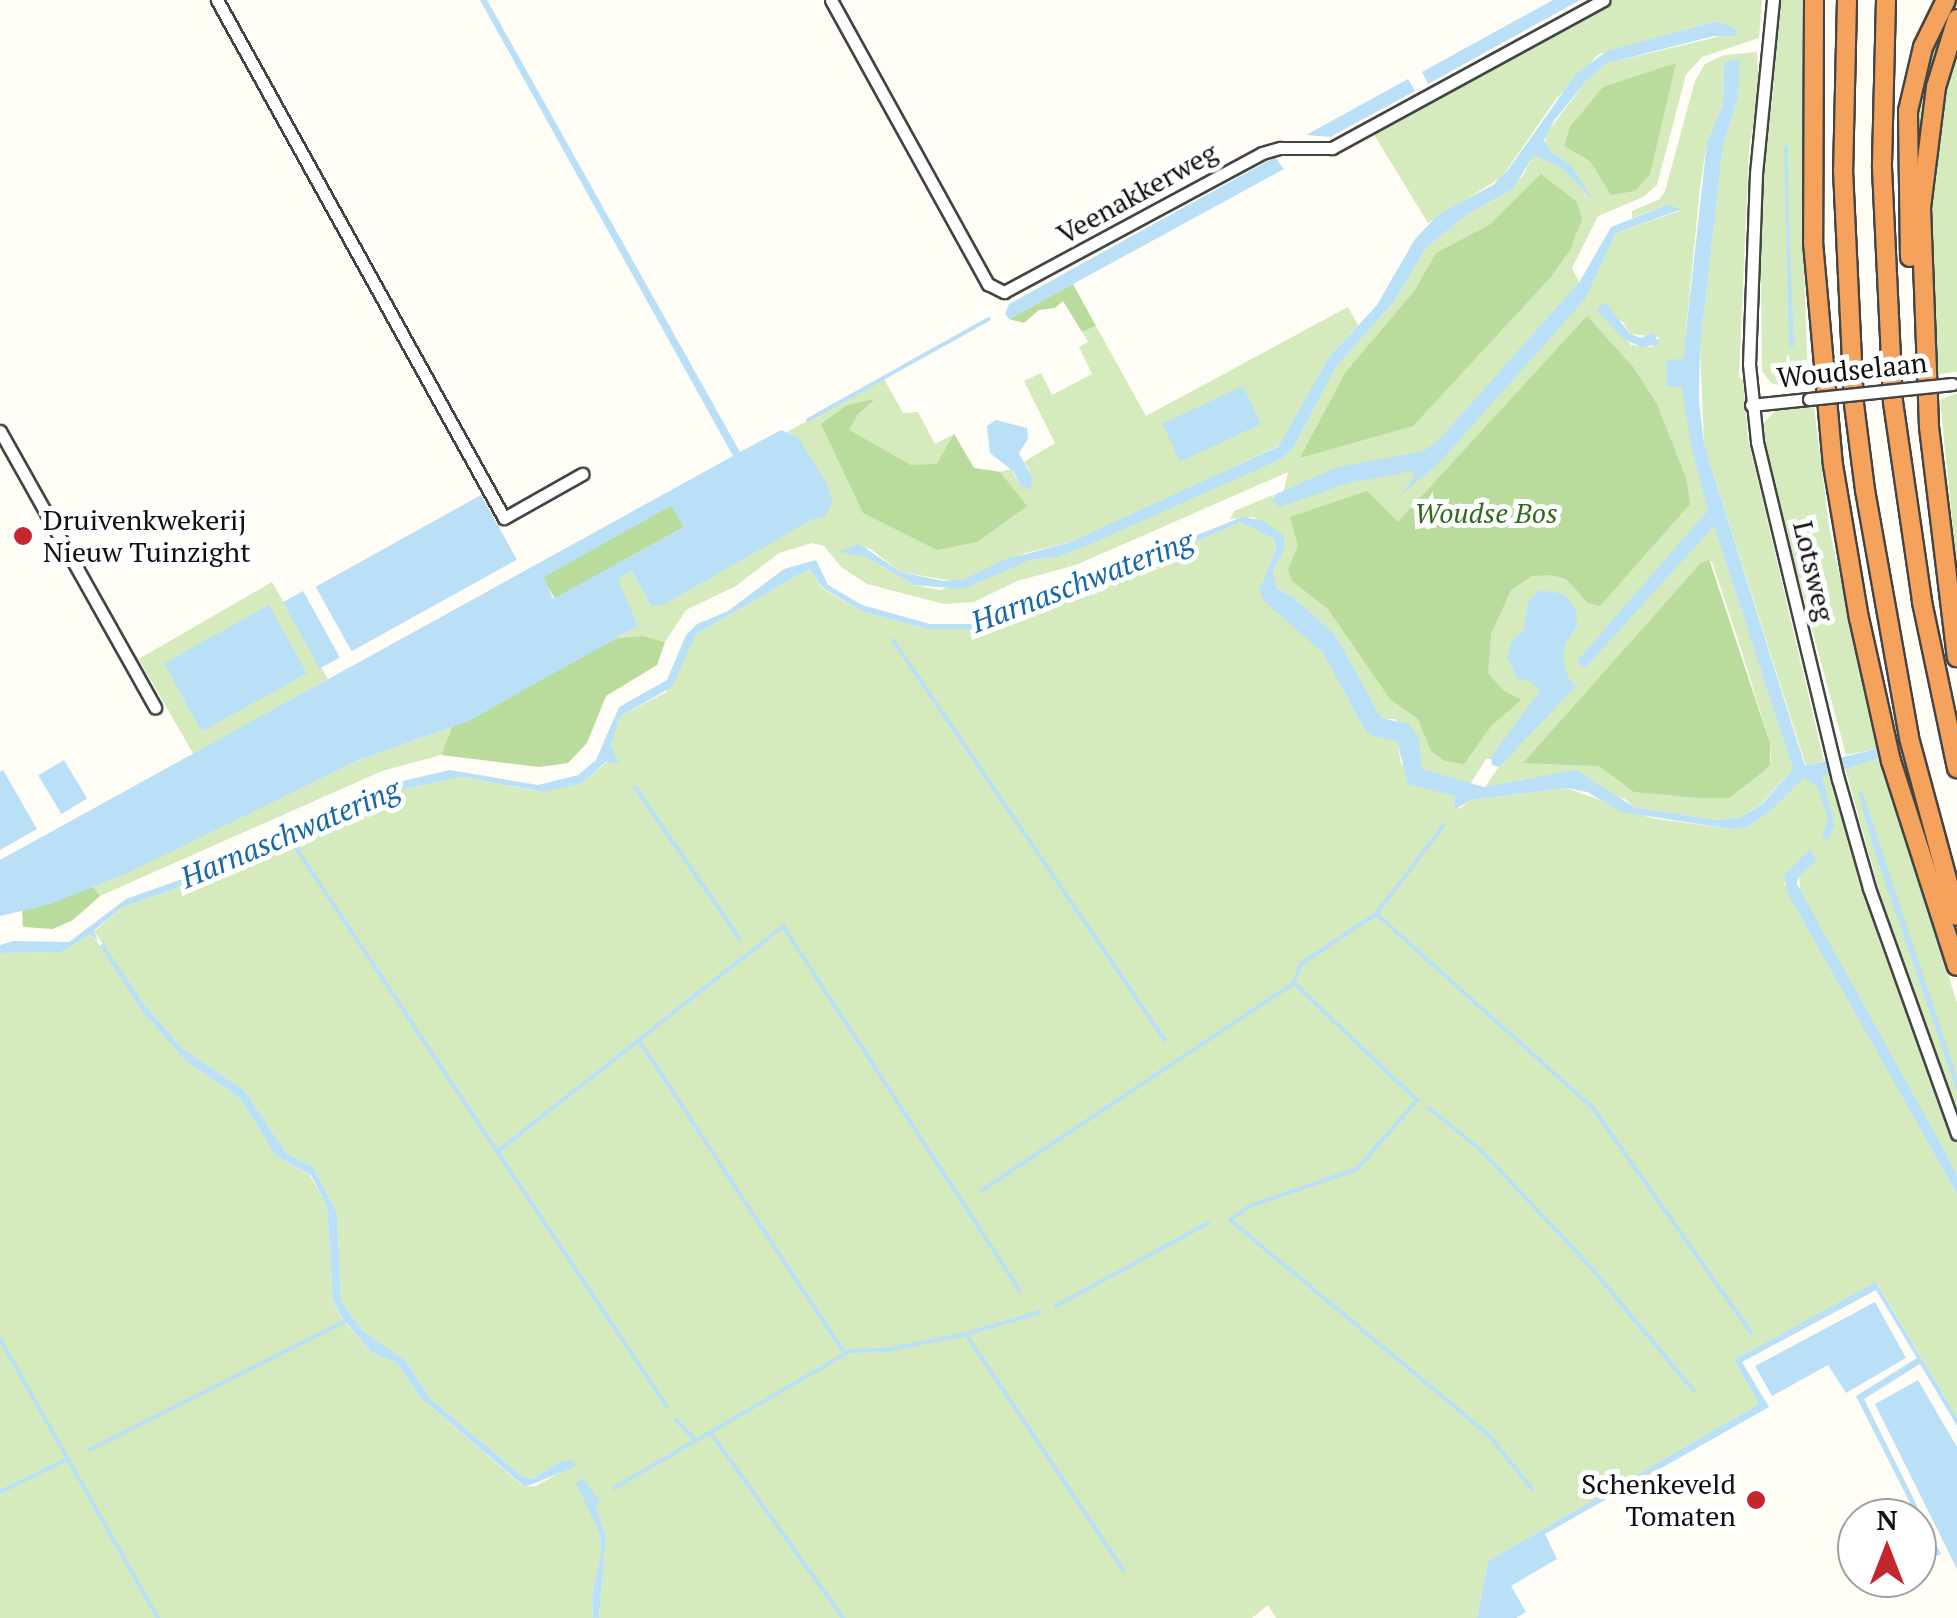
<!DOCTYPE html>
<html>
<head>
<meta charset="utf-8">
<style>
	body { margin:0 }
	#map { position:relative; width:1957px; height:1618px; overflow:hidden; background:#fffdf5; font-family:"PT Serif",serif }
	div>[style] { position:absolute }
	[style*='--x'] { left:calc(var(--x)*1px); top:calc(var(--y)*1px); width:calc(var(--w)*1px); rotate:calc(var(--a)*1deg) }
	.green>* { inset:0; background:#d5ebbd; transform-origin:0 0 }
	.forest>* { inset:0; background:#b9dc9c; transform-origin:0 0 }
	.water>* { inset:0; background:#b9e0f7; transform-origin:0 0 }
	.stream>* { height:4px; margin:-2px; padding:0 2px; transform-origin:2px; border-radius:2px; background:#b9e0f7 }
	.roads { filter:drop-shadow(2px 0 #444) drop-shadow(-2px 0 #444) drop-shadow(0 2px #444) drop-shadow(0 -2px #444) }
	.minor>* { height:11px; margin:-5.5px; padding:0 5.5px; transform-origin:5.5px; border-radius:5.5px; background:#fff }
	.highway>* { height:18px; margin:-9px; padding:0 9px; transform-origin:9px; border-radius:9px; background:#f5a25d }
	.bridges { filter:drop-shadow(2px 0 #444) drop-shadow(-2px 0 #444) drop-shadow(0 2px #444) drop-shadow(0 -2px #444) }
	.minor-bridge>* { height:11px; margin:-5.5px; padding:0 5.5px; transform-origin:5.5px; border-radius:5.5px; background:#fff }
	.dots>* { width:28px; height:28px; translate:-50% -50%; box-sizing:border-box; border:5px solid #fff; border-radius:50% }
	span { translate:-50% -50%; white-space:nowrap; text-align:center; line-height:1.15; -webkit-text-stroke:10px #fff; paint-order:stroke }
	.street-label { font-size:28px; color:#111 }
	.park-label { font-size:28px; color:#2f6b1f; font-style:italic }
	.poi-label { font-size:28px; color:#111 }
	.left { translate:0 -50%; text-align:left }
	.right { translate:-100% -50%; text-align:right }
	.water-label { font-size:30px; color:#1768a6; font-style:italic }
	.north { position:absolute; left:1837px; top:1498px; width:100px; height:100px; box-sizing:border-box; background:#fff; border:2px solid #a0a0a0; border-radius:50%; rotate:0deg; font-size:28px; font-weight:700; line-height:40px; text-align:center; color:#111 }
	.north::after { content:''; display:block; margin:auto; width:35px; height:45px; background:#c4262e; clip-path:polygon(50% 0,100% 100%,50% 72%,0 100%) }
</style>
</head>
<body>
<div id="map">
	<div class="green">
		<div style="clip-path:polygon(evenodd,1613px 0,1762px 0,1759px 38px,1702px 57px,1686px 75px,1657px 185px,1643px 197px,1598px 216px,1572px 268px,1586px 296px,1616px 233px,1680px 211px,1669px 204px,1632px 218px,1632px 211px,1660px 199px,1665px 191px,1695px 81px,1705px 64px,1724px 55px,1757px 52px,1759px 92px,1749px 149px,1739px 377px,1743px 380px,1748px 439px,1824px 761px,1806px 766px,1704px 444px,1700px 349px,1723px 145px,1737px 101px,1724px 62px,1723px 104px,1707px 142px,1700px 187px,1683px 360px,1666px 360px,1682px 387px,1708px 510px,1686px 536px,1714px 525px,1793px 769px,1761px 804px,1741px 817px,1717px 820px,1634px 807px,1625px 799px,1526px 779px,1485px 787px,1504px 759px,1486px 759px,1469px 786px,1421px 769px,1420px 749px,1395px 719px,1381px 719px,1335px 634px,1294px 598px,1276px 588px,1273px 571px,1284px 550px,1266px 524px,1253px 517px,1230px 519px,1234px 511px,1276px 494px,1272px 497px,1280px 506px,1288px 472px,1076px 565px,1017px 581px,974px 602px,944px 604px,867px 584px,841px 567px,824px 546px,812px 543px,779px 553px,736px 586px,686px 610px,665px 642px,643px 636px,617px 638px,638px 626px,617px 579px,632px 571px,651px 606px,813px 519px,798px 437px,787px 432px,884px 379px,903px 413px,918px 412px,935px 444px,954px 434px,974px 468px,1000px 472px,1011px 469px,1021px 486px,1029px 469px,1024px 462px,1055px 443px,1024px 381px,1041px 373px,1052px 395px,1092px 374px,1079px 347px,1088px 342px,1082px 332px,1096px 326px,1146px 416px,1348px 307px,1358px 325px,1329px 357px,1282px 444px,1131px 516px,1071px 542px,1025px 553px,974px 577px,952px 581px,901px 572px,869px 548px,849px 554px,866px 557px,914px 585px,940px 590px,1030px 560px,1050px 558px,1283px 458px,1294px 447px,1336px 367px,1393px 303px,1427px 247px,1465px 216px,1501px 196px,1522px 177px,1534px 155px,1557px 164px,1545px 146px,1546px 134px,1587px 80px,1608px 63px,1721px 36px,1715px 21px,1599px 54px,1556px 99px,1502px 177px,1428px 223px,1373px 133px,1613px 0,1597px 310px,1623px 322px,1630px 334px,1659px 337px,1652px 347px,1631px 345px,1597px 310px,1613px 0,1706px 559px,1712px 562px,1738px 640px,1770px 743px,1771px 764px,1706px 559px)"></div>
		<div style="clip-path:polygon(1780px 0,1805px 0,1802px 199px,1808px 385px,1786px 387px,1771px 383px,1762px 371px,1760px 171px,1772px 104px)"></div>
		<div style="clip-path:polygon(1952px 0,1957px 0,1957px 7px,1947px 29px,1917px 190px,1913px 134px,1919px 75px)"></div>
		<div style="clip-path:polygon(1957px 30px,1957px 372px,1929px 375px,1924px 271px,1938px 84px)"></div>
		<div style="clip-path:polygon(1957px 393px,1957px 569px,1940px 400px)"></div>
		<div style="clip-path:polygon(1814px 407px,1829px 527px,1879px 753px,1957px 1003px,1957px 1116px,1880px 894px,1845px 768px,1877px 759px,1876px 749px,1846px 755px,1761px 439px,1762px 425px,1775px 411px)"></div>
		<div style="clip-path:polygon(1241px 522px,1274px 539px,1276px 549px,1259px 590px,1322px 652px,1365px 730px,1397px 740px,1401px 764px,1456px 797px,1454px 804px,1459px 809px,1471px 800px,1566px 788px,1651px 818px,1730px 829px,1748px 827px,1771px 811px,1804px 776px,1828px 774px,1880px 943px,1957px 1145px,1957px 1175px,1800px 890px,1799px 876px,1784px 883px,1957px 1194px,1957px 1417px,1877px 1283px,1734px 1360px,1759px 1404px,1488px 1561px,1477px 1618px,1276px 1618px,1268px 1605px,1252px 1618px,599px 1618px,606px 1536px,596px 1506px,586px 1498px,600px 1534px,601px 1554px,592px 1593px,593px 1618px,0 1618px,0 953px,61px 952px,91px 934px,187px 1062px,240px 1098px,276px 1156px,310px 1175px,327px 1207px,333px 1302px,342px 1319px,371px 1352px,397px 1363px,421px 1398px,524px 1487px,536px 1486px,566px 1469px,559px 1462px,534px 1478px,523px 1477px,430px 1398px,405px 1360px,363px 1331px,341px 1301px,337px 1213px,313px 1167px,287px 1154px,245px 1091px,183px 1049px,145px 1005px,94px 931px,123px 907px,191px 883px,391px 792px,462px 777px,535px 791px,582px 783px,608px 761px,618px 763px,611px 745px,621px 716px,666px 692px,696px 634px,809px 569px,823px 589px,861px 611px,927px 629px,975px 629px,1032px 605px,1090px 588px)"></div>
		<div style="left:272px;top:582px;width:112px;height:154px;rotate:60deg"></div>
		<div style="clip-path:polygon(452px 727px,441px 755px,382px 771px,100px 896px,93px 887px,359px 760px)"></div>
	</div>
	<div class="forest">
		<div style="clip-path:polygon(1676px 63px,1650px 174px,1635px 191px,1611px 195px,1590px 161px,1564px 146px,1570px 127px,1603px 87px)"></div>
		<div style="clip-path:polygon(1541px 174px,1577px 202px,1582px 219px,1570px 250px,1550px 278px,1413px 426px,1300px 458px,1345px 373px,1415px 290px,1436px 253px,1489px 225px)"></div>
		<div style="clip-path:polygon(1073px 284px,1096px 326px,1082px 332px,1063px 301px,1055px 308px,1039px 310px,1024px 323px,1009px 319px)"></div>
		<div style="clip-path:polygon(1587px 316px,1633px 367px,1657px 404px,1687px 481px,1690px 504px,1600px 606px,1588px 603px,1566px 579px,1551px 575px,1532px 576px,1511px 590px,1491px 634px,1488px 673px,1503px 690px,1521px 700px,1491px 726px,1464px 764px,1445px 761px,1431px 751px,1418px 719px,1390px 699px,1328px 609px,1292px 581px,1288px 569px,1298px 546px,1290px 517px,1367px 491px,1398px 522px)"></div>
		<div style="clip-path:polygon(875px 399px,858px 414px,849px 430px,911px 465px,937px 464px,954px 434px,974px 468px,1000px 472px,1027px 506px,977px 542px,937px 550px,863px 513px,821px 424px,847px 405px)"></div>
		<div style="left:672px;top:505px;width:25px;height:148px;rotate:61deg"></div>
		<div style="clip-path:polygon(1709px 559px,1770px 743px,1770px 764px,1764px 771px,1729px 798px,1701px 798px,1634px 792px,1599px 766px,1523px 763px,1700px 564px)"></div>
		<div style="clip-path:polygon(643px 636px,665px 642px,657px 665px,606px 696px,587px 743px,568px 763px,539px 767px,441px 755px,452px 727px,617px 638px)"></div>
		<div style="clip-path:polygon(93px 887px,100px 896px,73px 920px,53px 929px,23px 927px,22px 910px)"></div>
	</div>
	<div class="water">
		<div style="clip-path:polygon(evenodd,480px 0,487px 0,740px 452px,781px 430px,798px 437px,827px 484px,833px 502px,823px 518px,813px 519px,663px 605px,651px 606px,632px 571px,618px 579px,638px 626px,469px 721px,359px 760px,125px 874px,51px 904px,0 916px,0 860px,733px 456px,480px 0,671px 506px,684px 527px,553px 599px,544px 577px,671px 506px)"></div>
		<div style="clip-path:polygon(1553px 0,1580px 0,1428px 84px,1422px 72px)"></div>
		<div style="clip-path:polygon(1716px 21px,1736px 29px,1736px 36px,1714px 36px,1608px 63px,1587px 80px,1554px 121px,1544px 140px,1550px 151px,1571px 165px,1595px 202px,1562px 168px,1534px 155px,1513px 189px,1465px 216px,1427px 247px,1393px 303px,1336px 367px,1294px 447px,1283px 458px,1093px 543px,1057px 557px,1030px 560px,963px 589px,914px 585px,866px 557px,838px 552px,859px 544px,901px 572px,943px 581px,964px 579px,1006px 559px,1071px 542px,1279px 446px,1329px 357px,1377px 305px,1415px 239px,1439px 214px,1493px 185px,1508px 170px,1576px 74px,1607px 51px)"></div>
		<div style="clip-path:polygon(1740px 59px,1737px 101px,1723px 145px,1700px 349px,1699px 401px,1704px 444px,1805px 766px,1876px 749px,1879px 753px,1877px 759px,1822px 776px,1835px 825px,1828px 840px,1822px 836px,1828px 819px,1818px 788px,1804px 777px,1771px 811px,1748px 827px,1730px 829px,1622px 812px,1587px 792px,1566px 788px,1471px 800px,1454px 810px,1455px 796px,1408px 784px,1397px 741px,1372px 736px,1365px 730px,1322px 652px,1265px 602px,1259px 590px,1276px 549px,1274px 539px,1241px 522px,1090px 588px,1032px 605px,975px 629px,927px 629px,861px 611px,823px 588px,809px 569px,696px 634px,672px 687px,621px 716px,611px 745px,619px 764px,607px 761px,582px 783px,543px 792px,462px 777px,391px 792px,191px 883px,123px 907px,94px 930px,98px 942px,91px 934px,61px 952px,0 953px,0 945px,13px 941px,69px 942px,126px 899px,188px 877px,398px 782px,450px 770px,538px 785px,578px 775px,596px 760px,619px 707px,667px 680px,686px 635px,697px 624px,728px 611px,784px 569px,816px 560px,828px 585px,862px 605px,930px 624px,975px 624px,1242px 517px,1261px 520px,1284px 536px,1284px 550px,1273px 571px,1276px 588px,1294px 598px,1335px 634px,1381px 718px,1409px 724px,1419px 738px,1422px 769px,1484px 787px,1576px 770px,1634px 807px,1717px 820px,1741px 817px,1762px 804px,1793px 769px,1714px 526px,1584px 669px,1577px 661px,1708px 510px,1691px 447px,1682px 388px,1667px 386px,1666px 360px,1683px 359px,1707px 142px,1723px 104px,1724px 62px)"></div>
		<div style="clip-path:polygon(1408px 79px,1415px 91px,1330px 137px,1306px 135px)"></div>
		<div style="clip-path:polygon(1788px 145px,1788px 193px,1794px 347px,1789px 347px,1784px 146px)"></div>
		<div style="clip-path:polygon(1275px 157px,1284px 169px,1009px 319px,1005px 314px,1009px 304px)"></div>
		<div style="clip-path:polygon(1669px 204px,1680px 210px,1616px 233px,1585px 299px,1438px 464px,1400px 496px,1415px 476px,1414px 471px,1351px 482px,1280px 507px,1272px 500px,1276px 494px,1338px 467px,1423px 451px,1436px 443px,1580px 281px,1611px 227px)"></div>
		<div style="clip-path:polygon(1605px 302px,1630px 334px,1641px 338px,1653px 333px,1660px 344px,1642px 347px,1623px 339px,1596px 309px)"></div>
		<div style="left:1243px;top:386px;width:42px;height:89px;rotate:65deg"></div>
		<div style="clip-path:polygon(996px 420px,1027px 428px,1028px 439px,1019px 453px,1032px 477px,1031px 490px,1021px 486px,1013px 471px,990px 453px,987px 426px)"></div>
		<div style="left:481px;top:495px;width:74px;height:189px;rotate:61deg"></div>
		<div style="clip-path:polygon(1540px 590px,1564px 594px,1576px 610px,1577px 626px,1565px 644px,1563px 659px,1569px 679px,1576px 686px,1499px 767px,1492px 765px,1491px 757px,1540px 691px,1530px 681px,1518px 679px,1507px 658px,1512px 641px,1524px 630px,1528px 601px)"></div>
		<div style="left:303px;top:591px;width:76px;height:23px;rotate:61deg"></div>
		<div style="left:269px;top:605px;width:78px;height:120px;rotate:61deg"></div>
		<div style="left:64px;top:760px;width:45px;height:30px;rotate:59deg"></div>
		<div style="clip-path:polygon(3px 770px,37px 829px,0 850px,0 772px)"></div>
		<div style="clip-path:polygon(1862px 791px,1957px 1077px,1957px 1092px,1873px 846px,1858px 792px)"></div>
		<div style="clip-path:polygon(1810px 849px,1816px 861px,1799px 876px,1797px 884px,1944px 1150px,1957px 1175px,1957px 1194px,1787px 892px,1784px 875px)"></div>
		<div style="clip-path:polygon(103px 943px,145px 1005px,183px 1049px,245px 1091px,287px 1154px,313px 1167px,337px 1213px,341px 1301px,363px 1331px,405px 1360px,430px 1398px,523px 1477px,534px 1478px,559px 1462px,571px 1460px,577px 1466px,525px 1487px,421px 1398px,397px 1363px,371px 1352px,342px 1318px,333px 1301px,327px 1207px,311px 1175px,276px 1156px,240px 1098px,187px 1062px,142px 1011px,100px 946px)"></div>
		<div style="clip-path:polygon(1876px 1282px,1957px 1417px,1957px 1426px,1920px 1364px,1864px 1399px,1941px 1554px,1937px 1556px,1856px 1396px,1917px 1358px,1876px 1290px,1742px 1362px,1769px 1407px,1545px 1534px,1557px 1559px,1511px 1586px,1526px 1612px,1516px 1618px,1477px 1618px,1488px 1561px,1759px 1404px,1734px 1360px)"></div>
		<div style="clip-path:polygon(1875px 1302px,1906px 1358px,1846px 1393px,1828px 1365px,1772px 1396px,1755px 1366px)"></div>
		<div style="clip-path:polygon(1918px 1380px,1957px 1447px,1957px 1569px,1875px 1404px)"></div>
		<div style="clip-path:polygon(583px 1479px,600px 1501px,596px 1506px,606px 1536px,599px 1618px,593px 1618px,592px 1593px,601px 1554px,600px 1534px,576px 1483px)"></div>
	</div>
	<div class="stream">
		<div style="--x:808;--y:420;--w:207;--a:-29.2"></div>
		<div style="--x:893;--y:640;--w:484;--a:55.8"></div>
		<div style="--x:635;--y:787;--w:185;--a:55.4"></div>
		<div style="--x:288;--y:836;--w:685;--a:56.43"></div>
		<div style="--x:1376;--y:914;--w:16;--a:40"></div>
		<div style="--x:1391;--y:927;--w:271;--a:41.9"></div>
		<div style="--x:1593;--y:1108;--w:275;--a:54.9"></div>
		<div style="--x:1294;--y:983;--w:170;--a:43.6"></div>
		<div style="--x:1417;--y:1100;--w:91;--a:131"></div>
		<div style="--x:1357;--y:1169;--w:113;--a:160.9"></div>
		<div style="--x:1250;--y:1206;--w:24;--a:145"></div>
		<div style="--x:1230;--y:1220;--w:334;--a:39.7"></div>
		<div style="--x:1487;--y:1433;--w:72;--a:51.2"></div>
		<div style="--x:640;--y:1042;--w:373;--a:56.7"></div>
		<div style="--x:1429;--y:1108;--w:65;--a:38.8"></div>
		<div style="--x:1480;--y:1149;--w:167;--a:46.9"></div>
		<div style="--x:1594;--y:1271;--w:156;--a:50.2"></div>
		<div style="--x:497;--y:1152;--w:365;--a:-38.3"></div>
		<div style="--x:783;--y:926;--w:435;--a:57"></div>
		<div style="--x:981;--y:1191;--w:376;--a:-33.6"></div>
		<div style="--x:1294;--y:983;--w:20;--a:-70"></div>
		<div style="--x:1301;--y:964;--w:90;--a:-33.7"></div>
		<div style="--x:1376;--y:914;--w:112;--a:-52.6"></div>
		<div style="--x:1056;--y:1306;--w:173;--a:-28.6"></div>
		<div style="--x:966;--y:1334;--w:285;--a:56.3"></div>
		<div style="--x:0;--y:1339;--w:321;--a:60.5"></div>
		<div style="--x:676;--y:1420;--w:29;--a:46"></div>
		<div style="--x:710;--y:1432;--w:229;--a:54.4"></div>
		<div style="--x:89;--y:1450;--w:289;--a:-26.7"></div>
		<div style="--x:614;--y:1488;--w:273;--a:-30.1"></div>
		<div style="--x:850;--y:1351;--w:36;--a:-2"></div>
		<div style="--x:886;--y:1350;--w:82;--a:-11.3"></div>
		<div style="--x:966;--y:1334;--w:77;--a:-16.6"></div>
		<div style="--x:0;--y:1492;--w:76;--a:-25.9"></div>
	</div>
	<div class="roads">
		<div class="minor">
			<div style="--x:217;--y:0;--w:592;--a:61.01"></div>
			<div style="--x:504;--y:518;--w:90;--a:-29.4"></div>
			<div style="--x:831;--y:0;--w:325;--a:61.1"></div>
			<div style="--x:988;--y:284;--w:18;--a:27"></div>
			<div style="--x:1004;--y:292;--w:293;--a:-28.3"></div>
			<div style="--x:1262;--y:153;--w:19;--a:-16"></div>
			<div style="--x:1280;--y:148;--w:52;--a:0"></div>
			<div style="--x:1332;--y:148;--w:309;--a:-28.6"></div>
			<div style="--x:1773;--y:0;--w:175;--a:95.6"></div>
			<div style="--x:1756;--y:174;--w:190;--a:92.1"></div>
			<div style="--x:1749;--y:364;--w:78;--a:84.1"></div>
			<div style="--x:1757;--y:442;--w:347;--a:76.5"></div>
			<div style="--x:1838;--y:779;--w:113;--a:74.1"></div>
			<div style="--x:1869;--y:888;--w:261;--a:70.3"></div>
			<div style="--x:1751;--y:405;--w:58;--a:-5.9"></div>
			<div style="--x:0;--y:431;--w:317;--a:60.7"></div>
		</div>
		<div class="highway">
			<div style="--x:1814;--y:0;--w:242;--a:90.2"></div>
			<div style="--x:1813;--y:242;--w:224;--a:84.9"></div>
			<div style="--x:1833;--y:465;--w:155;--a:80.4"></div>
			<div style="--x:1859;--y:618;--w:147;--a:77.4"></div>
			<div style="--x:1891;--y:761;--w:215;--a:72.2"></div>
			<div style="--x:1847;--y:0;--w:170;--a:91.3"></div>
			<div style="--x:1843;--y:170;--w:234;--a:87.3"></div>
			<div style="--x:1854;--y:404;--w:87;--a:82.7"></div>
			<div style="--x:1865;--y:490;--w:252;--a:79.9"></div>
			<div style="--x:1909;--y:738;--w:184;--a:74.9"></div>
			<div style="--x:1886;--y:0;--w:168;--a:91.4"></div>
			<div style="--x:1882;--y:168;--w:234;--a:87.3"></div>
			<div style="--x:1893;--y:402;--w:202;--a:81.7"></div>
			<div style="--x:1922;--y:602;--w:170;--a:78.1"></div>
			<div style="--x:1957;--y:19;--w:71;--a:107.2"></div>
			<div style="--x:1936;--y:87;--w:122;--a:97.1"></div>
			<div style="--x:1921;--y:208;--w:219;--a:87.9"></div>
			<div style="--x:1929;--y:427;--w:232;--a:83.1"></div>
			<div style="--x:1910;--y:257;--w:146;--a:-90.8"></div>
			<div style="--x:1908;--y:111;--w:66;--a:-76.8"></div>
			<div style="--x:1923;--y:47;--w:52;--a:-63.9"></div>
		</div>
	</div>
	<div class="bridges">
		<div class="minor-bridge">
			<div style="--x:1809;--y:399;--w:144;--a:-6"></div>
		</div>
	</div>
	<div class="dots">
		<div style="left:23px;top:536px;background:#c4262e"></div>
		<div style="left:1756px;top:1500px;background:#c4262e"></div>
	</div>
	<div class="street-label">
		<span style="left:1137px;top:193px;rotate:-29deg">Veenakkerweg</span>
		<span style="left:1852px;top:370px;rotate:-6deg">Woudselaan</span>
		<span style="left:1814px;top:571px;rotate:77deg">Lotsweg</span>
	</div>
	<div class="park-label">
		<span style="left:1486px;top:513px">Woudse Bos</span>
	</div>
	<div class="poi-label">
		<span class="left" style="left:43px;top:536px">Druivenkwekerij<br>Nieuw Tuinzight</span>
		<span class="right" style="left:1736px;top:1500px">Schenkeveld<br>Tomaten</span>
	</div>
	<div class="water-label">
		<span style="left:1082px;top:581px;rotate:-21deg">Harnaschwatering</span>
		<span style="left:290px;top:833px;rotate:-23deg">Harnaschwatering</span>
	</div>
	<div class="north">N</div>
</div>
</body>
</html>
